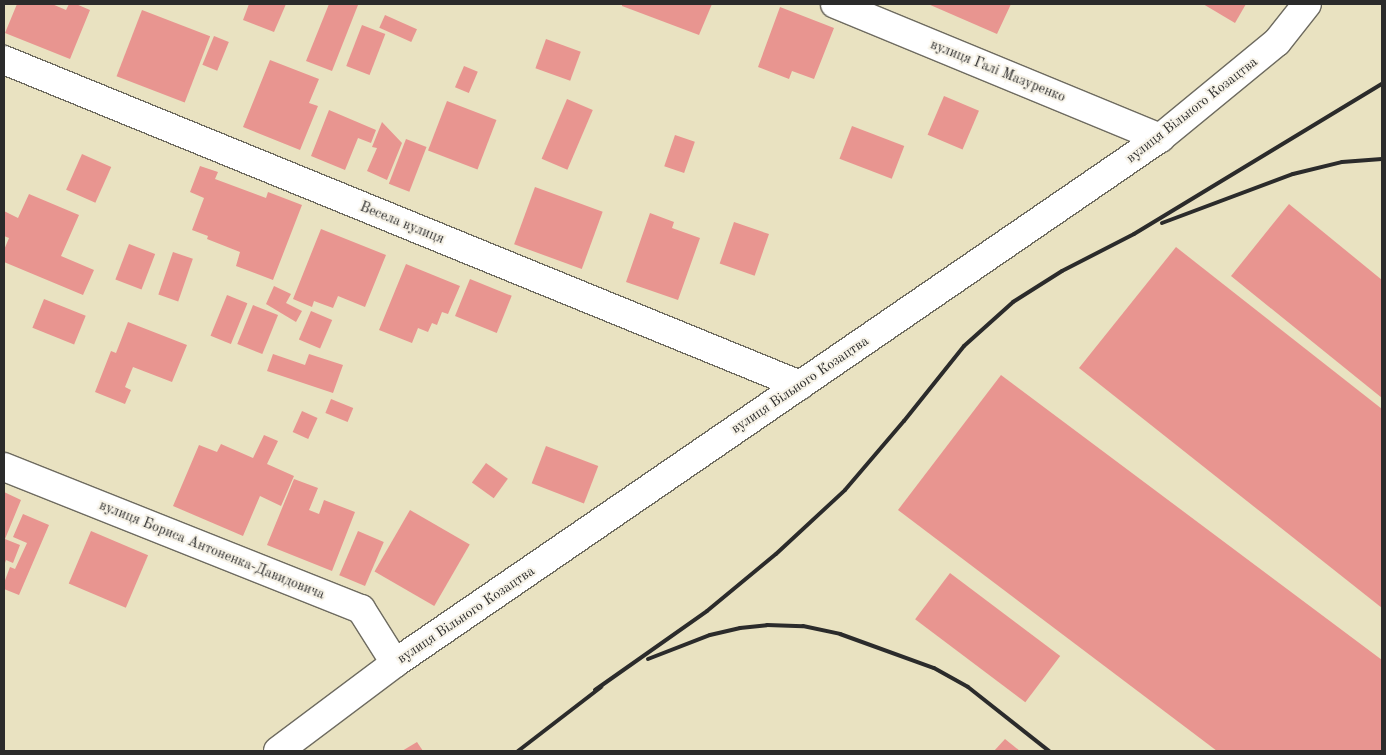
<!DOCTYPE html>
<html>
<head>
<meta charset="utf-8">
<style>
	body { margin:0 }
	#map { position:relative; width:1386px; height:755px; overflow:hidden; background:#e9e2c1; font-family:"Old Standard TT",serif }
	div>[style] { position:absolute }
	[style*='--x'] { left:calc(var(--x)*1px); top:calc(var(--y)*1px); width:calc(var(--w)*1px); rotate:calc(var(--a)*1deg) }
	.building>* { inset:0; background:#e89590; transform-origin:0 0 }
	.roads { filter:drop-shadow(1px 0 #6e6b60) drop-shadow(-1px 0 #6e6b60) drop-shadow(0 1px #6e6b60) drop-shadow(0 -1px #6e6b60) }
	.minor>* { height:28px; margin:-14px; padding:0 14px; transform-origin:14px; border-radius:14px; background:#fff }
	.rail>* { height:4px; margin:-2px; padding:0 2px; transform-origin:2px; border-radius:2px; background:#2b2b2b }
	span { translate:-50% -50%; white-space:nowrap; text-align:center; line-height:1.15; -webkit-text-stroke:4px #f7f3e8; paint-order:stroke }
	.street-label { font-size:14px; color:#2b2b2b }
	.frame { position:absolute; inset:0; border:5px solid #2b2b2b; pointer-events:none }
</style>
</head>
<body>
<div id="map">
	<div class="building">
		<div style="clip-path:polygon(17px 4px,52px 4px,66px 10px,69px 4px,76px 4px,90px 10px,70px 59px,5px 33px)"></div>
		<div style="clip-path:polygon(249px 4px,286px 4px,274px 32px,243px 20px)"></div>
		<div style="clip-path:polygon(329px 4px,358px 5px,332px 71px,306px 61px)"></div>
		<div style="clip-path:polygon(622px 4px,712px 4px,699px 35px,622px 6px)"></div>
		<div style="clip-path:polygon(928px 4px,1011px 4px,997px 34px)"></div>
		<div style="clip-path:polygon(1203px 4px,1246px 4px,1235px 23px)"></div>
		<div style="clip-path:polygon(780px 7px,834px 28px,814px 79px,792px 71px,789px 79px,758px 67px)"></div>
		<div style="left:142px;top:10px;width:73px;height:71px;rotate:21deg"></div>
		<div style="left:385px;top:15px;width:35px;height:14px;rotate:24deg"></div>
		<div style="left:362px;top:25px;width:25px;height:44px;rotate:21deg"></div>
		<div style="left:214px;top:36px;width:16px;height:31px;rotate:22deg"></div>
		<div style="left:546px;top:39px;width:37px;height:31px;rotate:20deg"></div>
		<div style="clip-path:polygon(270px 60px,319px 79px,309px 103px,318px 106px,300px 150px,243px 127px)"></div>
		<div style="left:464px;top:66px;width:15px;height:23px;rotate:23deg"></div>
		<div style="left:944px;top:96px;width:38px;height:42px;rotate:23deg"></div>
		<div style="left:567px;top:99px;width:28px;height:65px;rotate:23deg"></div>
		<div style="left:447px;top:101px;width:53px;height:53px;rotate:21deg"></div>
		<div style="clip-path:polygon(329px 110px,376px 130px,371px 143px,358px 138px,345px 170px,311px 156px)"></div>
		<div style="clip-path:polygon(382px 122px,402px 143px,387px 180px,367px 171px,377px 148px,372px 147px)"></div>
		<div style="left:852px;top:126px;width:56px;height:35px;rotate:21deg"></div>
		<div style="left:675px;top:135px;width:21px;height:33px;rotate:19deg"></div>
		<div style="left:406px;top:139px;width:22px;height:48px;rotate:21deg"></div>
		<div style="left:82px;top:154px;width:32px;height:39px;rotate:24deg"></div>
		<div style="clip-path:polygon(200px 166px,218px 172px,215px 179px,266px 198px,268px 192px,302px 205px,273px 280px,236px 266px,240px 252px,207px 239px,208px 236px,192px 230px,204px 198px,190px 192px)"></div>
		<div style="left:535px;top:187px;width:72px;height:61px;rotate:20deg"></div>
		<div style="clip-path:polygon(29px 194px,79px 215px,61px 256px,94px 270px,83px 295px,4px 262px,4px 250px,9px 238px,4px 236px,4px 211px,18px 218px)"></div>
		<div style="clip-path:polygon(1289px 204px,1382px 280px,1382px 398px,1231px 276px)"></div>
		<div style="clip-path:polygon(650px 213px,674px 222px,672px 228px,700px 238px,678px 300px,626px 282px)"></div>
		<div style="left:734px;top:222px;width:37px;height:44px;rotate:19deg"></div>
		<div style="clip-path:polygon(321px 229px,386px 255px,365px 307px,338px 296px,333px 308px,314px 301px,312px 307px,293px 299px)"></div>
		<div style="left:129px;top:244px;width:28px;height:38px;rotate:21deg"></div>
		<div style="clip-path:polygon(1176px 247px,1382px 409px,1382px 608px,1079px 368px)"></div>
		<div style="left:173px;top:252px;width:21px;height:45px;rotate:19deg"></div>
		<div style="clip-path:polygon(406px 264px,460px 286px,448px 314px,442px 312px,437px 325px,432px 323px,428px 332px,418px 328px,412px 343px,379px 330px)"></div>
		<div style="left:470px;top:279px;width:45px;height:40px;rotate:22deg"></div>
		<div style="clip-path:polygon(274px 286px,291px 294px,286px 303px,302px 311px,296px 322px,266px 304px)"></div>
		<div style="left:227px;top:295px;width:22px;height:44px;rotate:22deg"></div>
		<div style="left:44px;top:299px;width:45px;height:31px;rotate:22deg"></div>
		<div style="left:253px;top:305px;width:27px;height:42px;rotate:22deg"></div>
		<div style="left:311px;top:311px;width:23px;height:31px;rotate:23deg"></div>
		<div style="clip-path:polygon(128px 322px,187px 345px,172px 382px,133px 367px,125px 387px,131px 390px,125px 404px,95px 392px,111px 351px,116px 353px)"></div>
		<div style="clip-path:polygon(273px 354px,305px 365px,309px 354px,343px 365px,333px 393px,267px 371px)"></div>
		<div style="clip-path:polygon(1001px 375px,1382px 660px,1382px 751px,1217px 751px,898px 510px)"></div>
		<div style="left:331px;top:399px;width:24px;height:15px;rotate:22deg"></div>
		<div style="left:302px;top:411px;width:17px;height:23px;rotate:24deg"></div>
		<div style="clip-path:polygon(264px 435px,278px 441px,267px 464px,294px 476px,281px 506px,260px 496px,243px 536px,173px 506px,199px 445px,217px 452px,221px 444px,253px 458px)"></div>
		<div style="left:546px;top:446px;width:56px;height:40px;rotate:21deg"></div>
		<div style="left:486px;top:463px;width:27px;height:24px;rotate:36deg"></div>
		<div style="clip-path:polygon(294px 479px,318px 488px,309px 510px,319px 514px,324px 500px,355px 512px,332px 571px,267px 545px)"></div>
		<div style="clip-path:polygon(4px 492px,21px 500px,5px 539px,20px 545px,13px 563px,6px 560px,4px 566px)"></div>
		<div style="left:410px;top:510px;width:69px;height:71px;rotate:30deg"></div>
		<div style="clip-path:polygon(23px 514px,49px 525px,19px 595px,4px 589px,4px 583px,10px 567px,15px 569px,27px 543px,13px 537px)"></div>
		<div style="left:91px;top:531px;width:62px;height:57px;rotate:23deg"></div>
		<div style="left:358px;top:531px;width:28px;height:48px;rotate:23deg"></div>
		<div style="left:950px;top:573px;width:138px;height:58px;rotate:37deg"></div>
		<div style="clip-path:polygon(1005px 739px,1020px 751px,994px 751px)"></div>
		<div style="clip-path:polygon(417px 742px,423px 751px,402px 751px)"></div>
	</div>
	<div class="roads">
		<div class="minor">
			<div style="--x:835;--y:4;--w:352;--a:22.4"></div>
			<div style="--x:4;--y:60;--w:860;--a:22.21"></div>
			<div style="--x:4;--y:467;--w:384;--a:21.7"></div>
			<div style="--x:361;--y:609;--w:64;--a:57.8"></div>
			<div style="--x:278;--y:751;--w:146;--a:-36.9"></div>
			<div style="--x:395;--y:663;--w:928;--a:-34.46"></div>
			<div style="--x:1160;--y:138;--w:151;--a:-39.4"></div>
			<div style="--x:1277;--y:42;--w:48;--a:-51.7"></div>
		</div>
	</div>
	<div class="rail">
		<div style="--x:1162;--y:223;--w:140;--a:-20.5"></div>
		<div style="--x:1293;--y:174;--w:50;--a:-13.8"></div>
		<div style="--x:1342;--y:162;--w:40;--a:-4.3"></div>
		<div style="--x:648;--y:659;--w:66;--a:-21.2"></div>
		<div style="--x:710;--y:635;--w:31;--a:-13"></div>
		<div style="--x:740;--y:628;--w:27;--a:-6"></div>
		<div style="--x:767;--y:625;--w:36;--a:2"></div>
		<div style="--x:803;--y:626;--w:38;--a:12"></div>
		<div style="--x:840;--y:634;--w:100;--a:19.9"></div>
		<div style="--x:934;--y:668;--w:39;--a:29"></div>
		<div style="--x:968;--y:687;--w:103;--a:38.3"></div>
		<div style="--x:595;--y:690;--w:137;--a:-35.2"></div>
		<div style="--x:707;--y:611;--w:89;--a:-39.6"></div>
		<div style="--x:776;--y:554;--w:94;--a:-42.8"></div>
		<div style="--x:845;--y:490;--w:91;--a:-49.5"></div>
		<div style="--x:904;--y:421;--w:96;--a:-51.3"></div>
		<div style="--x:964;--y:346;--w:66;--a:-41.9"></div>
		<div style="--x:1013;--y:302;--w:58;--a:-32.3"></div>
		<div style="--x:1062;--y:271;--w:81;--a:-27.2"></div>
		<div style="--x:1134;--y:234;--w:290;--a:-31.2"></div>
		<div style="--x:518;--y:751;--w:105;--a:-37.6"></div>
	</div>
	<div class="street-label">
		<span style="left:998px;top:71px;rotate:22deg">вулиця Галі Мазуренко</span>
		<span style="left:1192px;top:110px;rotate:-38deg">вулиця Вільного Козацтва</span>
		<span style="left:402px;top:223px;rotate:22deg">Весела вулиця</span>
		<span style="left:800px;top:385px;rotate:-34deg">вулиця Вільного Козацтва</span>
		<span style="left:212px;top:550px;rotate:22deg">вулиця Бориса Антоненка-Давидовича</span>
		<span style="left:466px;top:615px;rotate:-34deg">вулиця Вільного Козацтва</span>
	</div>
	<div class="frame"></div>
</div>
</body>
</html>
